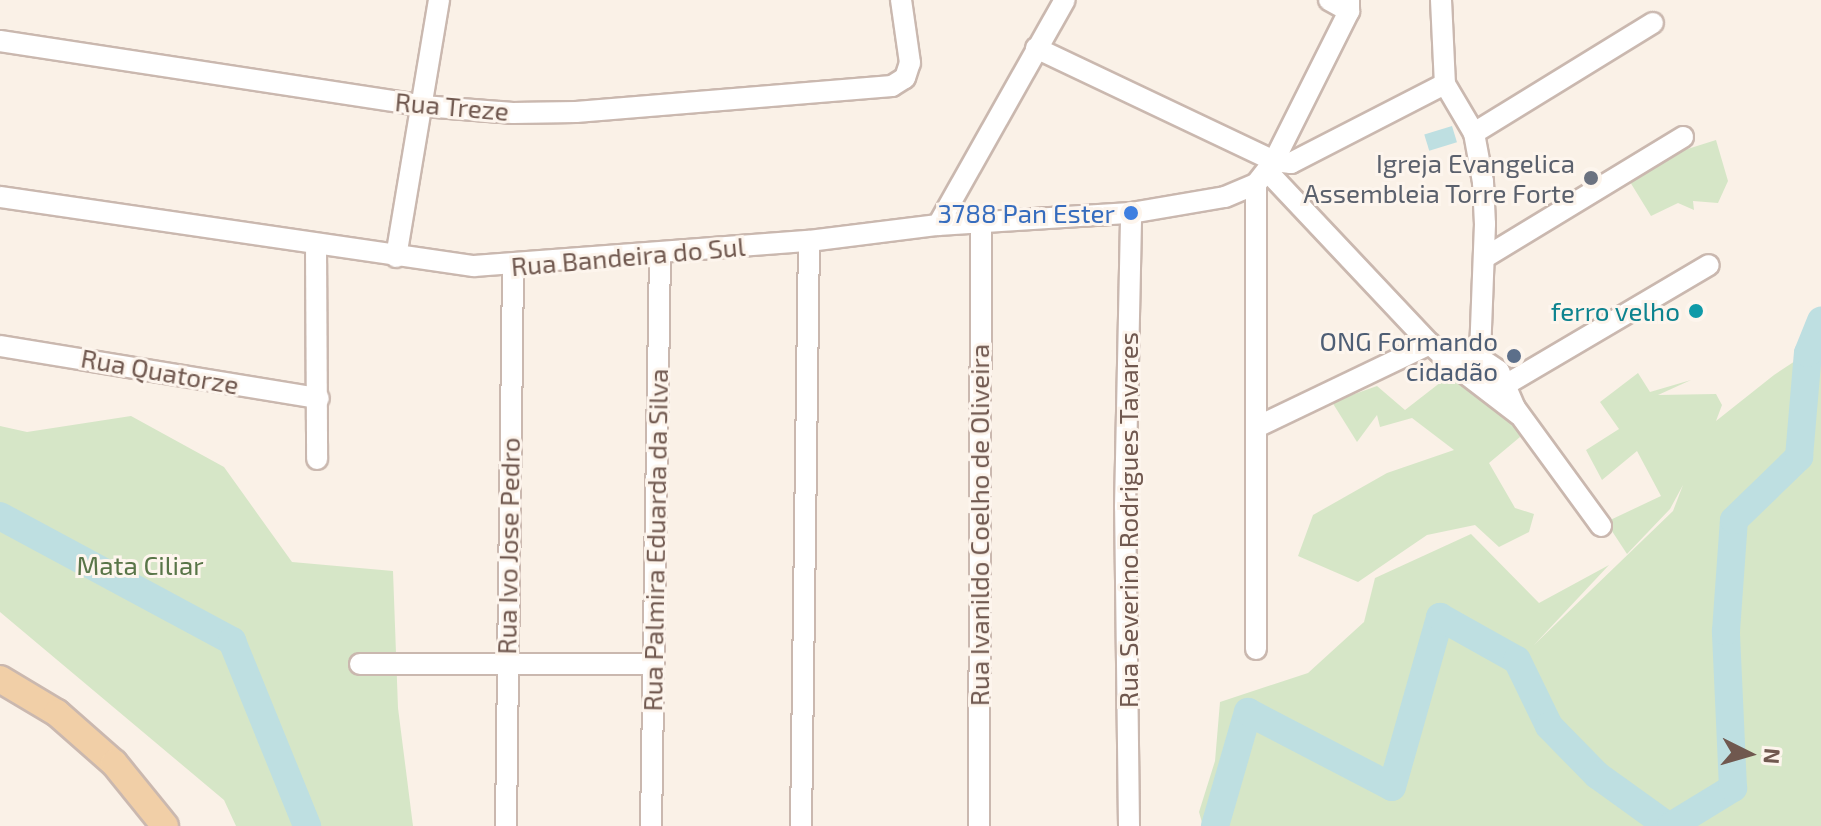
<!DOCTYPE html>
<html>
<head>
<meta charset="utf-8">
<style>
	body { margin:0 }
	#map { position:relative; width:1821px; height:826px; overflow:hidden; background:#faf1e7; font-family:"Exo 2",sans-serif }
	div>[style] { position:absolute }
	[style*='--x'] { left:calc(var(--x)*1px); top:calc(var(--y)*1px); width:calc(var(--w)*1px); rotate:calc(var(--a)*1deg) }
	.green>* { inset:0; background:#d6e6c7 }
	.water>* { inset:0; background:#bedfe1; transform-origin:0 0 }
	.river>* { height:28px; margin:-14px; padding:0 14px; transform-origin:14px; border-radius:14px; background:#bedfe1 }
	.roads { filter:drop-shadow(2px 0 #cab8af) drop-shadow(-2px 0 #cab8af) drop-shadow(0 2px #cab8af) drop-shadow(0 -2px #cab8af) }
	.minor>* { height:20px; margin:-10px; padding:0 10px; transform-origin:10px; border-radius:10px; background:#fff }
	.major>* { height:26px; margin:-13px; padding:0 13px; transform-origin:13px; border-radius:13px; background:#f1cfa7 }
	.dots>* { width:22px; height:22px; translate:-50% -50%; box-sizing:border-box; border:4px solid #fdf5ed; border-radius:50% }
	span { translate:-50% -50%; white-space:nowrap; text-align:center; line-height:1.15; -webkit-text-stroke:6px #fdf5ed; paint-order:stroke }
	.street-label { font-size:26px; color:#70584f }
	.worship-label { font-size:26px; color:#5b616d }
	.right { translate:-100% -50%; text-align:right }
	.shop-label { font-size:26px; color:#366cbe }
	.culture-label { font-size:26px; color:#0d838f }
	.service-label { font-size:26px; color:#4e5e75 }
	.park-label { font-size:26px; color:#597548 }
	.north { position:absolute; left:1709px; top:714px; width:80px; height:80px; -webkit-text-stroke:6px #fdf5ed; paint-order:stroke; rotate:95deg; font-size:22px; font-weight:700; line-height:32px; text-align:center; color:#70584f }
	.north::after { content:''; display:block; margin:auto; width:28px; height:36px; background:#70584f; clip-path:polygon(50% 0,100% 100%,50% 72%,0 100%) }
</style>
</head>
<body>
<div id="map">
	<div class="green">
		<div style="clip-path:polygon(1716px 140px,1728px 181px,1718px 203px,1693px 201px,1694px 210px,1678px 203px,1651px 216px,1627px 177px,1656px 159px)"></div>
		<div style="clip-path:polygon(1821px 344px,1821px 826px,1203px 826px,1199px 812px,1215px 761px,1220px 702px,1308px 673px,1364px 622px,1375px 578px,1471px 534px,1539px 603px,1609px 565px,1534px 645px,1673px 511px,1683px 485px,1670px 509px,1627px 554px,1606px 522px,1661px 496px,1637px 451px,1602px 480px,1586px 450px,1619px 429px,1600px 402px,1638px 373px,1650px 392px,1691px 380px,1658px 395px,1716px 394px,1722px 405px,1716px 421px,1774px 375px)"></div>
		<div style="clip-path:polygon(1450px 375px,1518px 426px,1520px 437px,1489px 463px,1515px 508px,1534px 514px,1529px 532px,1499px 547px,1475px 525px,1427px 535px,1358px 582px,1298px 556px,1313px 515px,1387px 473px,1454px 450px,1412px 418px,1380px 427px,1377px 415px,1357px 442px,1332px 402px,1377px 386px,1405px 410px)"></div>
		<div style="clip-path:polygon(131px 416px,224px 467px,292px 562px,393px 571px,398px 708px,413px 826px,236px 826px,224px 800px,0 612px,0 426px,27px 432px)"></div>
	</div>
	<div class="water">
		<div style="left:1452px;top:126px;width:17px;height:29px;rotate:73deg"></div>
	</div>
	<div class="river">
		<div style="--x:0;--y:516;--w:264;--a:28.3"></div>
		<div style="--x:232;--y:641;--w:200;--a:67.9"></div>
		<div style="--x:1215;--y:826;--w:119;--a:-73.9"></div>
		<div style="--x:1248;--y:712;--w:162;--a:27.5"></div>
		<div style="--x:1392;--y:787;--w:177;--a:-74.2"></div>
		<div style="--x:1440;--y:617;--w:88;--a:29.2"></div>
		<div style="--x:1517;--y:660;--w:73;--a:64.1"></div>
		<div style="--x:1549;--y:726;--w:69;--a:45.6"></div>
		<div style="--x:1597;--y:775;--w:87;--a:35.7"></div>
		<div style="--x:1671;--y:826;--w:73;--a:-31.5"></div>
		<div style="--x:1733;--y:788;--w:157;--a:-92.6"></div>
		<div style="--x:1726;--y:631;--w:111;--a:-85.9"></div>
		<div style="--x:1734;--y:520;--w:91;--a:-44.1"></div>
		<div style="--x:1799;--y:457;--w:104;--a:-85.1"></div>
		<div style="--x:1808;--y:353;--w:35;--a:-68"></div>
	</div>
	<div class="roads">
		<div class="minor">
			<div style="--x:1329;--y:0;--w:23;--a:29"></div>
			<div style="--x:1441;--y:0;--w:84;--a:87.3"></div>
			<div style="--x:1445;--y:84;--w:57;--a:59.4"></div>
			<div style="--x:1474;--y:133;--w:50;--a:79.6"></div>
			<div style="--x:1483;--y:182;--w:42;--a:87.3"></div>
			<div style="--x:1485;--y:224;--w:133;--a:92.2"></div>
			<div style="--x:0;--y:41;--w:428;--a:8.7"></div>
			<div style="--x:423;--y:106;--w:90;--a:4.4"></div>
			<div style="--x:513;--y:113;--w:63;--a:-0.9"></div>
			<div style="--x:576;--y:112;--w:317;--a:-4.7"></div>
			<div style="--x:892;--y:86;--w:15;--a:-32"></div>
			<div style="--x:905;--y:78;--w:16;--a:-72"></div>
			<div style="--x:910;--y:63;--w:64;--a:-98.1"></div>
			<div style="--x:1036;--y:48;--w:263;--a:25.4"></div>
			<div style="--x:1274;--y:161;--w:17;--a:7"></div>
			<div style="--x:1291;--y:163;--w:173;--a:-27.2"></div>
			<div style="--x:1474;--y:133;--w:210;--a:-31.6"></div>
			<div style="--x:1268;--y:172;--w:236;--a:46.7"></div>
			<div style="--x:1430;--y:344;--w:25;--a:42"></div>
			<div style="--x:1449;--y:361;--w:22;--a:-30"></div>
			<div style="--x:1468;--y:350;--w:37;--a:34"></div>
			<div style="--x:1499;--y:371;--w:40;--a:66.6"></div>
			<div style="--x:1515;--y:408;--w:146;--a:53.9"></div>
			<div style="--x:0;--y:197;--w:479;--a:8.3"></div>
			<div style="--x:474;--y:266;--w:336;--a:-4.3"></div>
			<div style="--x:809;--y:241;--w:130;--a:-7.1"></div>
			<div style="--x:938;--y:225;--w:193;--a:-3.6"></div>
			<div style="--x:1131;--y:213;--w:95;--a:-9.7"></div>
			<div style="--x:1225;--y:197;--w:34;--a:-23"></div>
			<div style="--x:1256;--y:184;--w:29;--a:-52"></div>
			<div style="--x:1274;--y:161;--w:168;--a:-63.4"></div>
			<div style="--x:1349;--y:11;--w:11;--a:-90"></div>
			<div style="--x:938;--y:225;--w:258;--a:-60.6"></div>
			<div style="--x:316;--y:245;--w:214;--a:89.7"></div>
			<div style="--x:396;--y:257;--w:261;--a:-80.5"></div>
			<div style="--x:1484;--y:258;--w:233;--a:-31.3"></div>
			<div style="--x:0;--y:346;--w:323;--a:9.3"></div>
			<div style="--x:1449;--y:361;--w:88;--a:37.6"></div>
			<div style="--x:1507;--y:384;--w:234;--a:-30.5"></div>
			<div style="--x:1259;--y:426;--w:190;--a:-25.6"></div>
			<div style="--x:1256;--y:649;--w:465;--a:-90"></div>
			<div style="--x:360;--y:664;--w:292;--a:0"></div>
			<div style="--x:506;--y:826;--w:560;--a:-89.28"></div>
			<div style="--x:651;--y:826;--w:572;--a:-89.1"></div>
			<div style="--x:801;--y:826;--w:585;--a:-89.22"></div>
			<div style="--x:979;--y:826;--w:603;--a:-89.81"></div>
			<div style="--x:1129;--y:826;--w:319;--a:-90.7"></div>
			<div style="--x:1125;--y:507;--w:294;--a:-88.8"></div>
		</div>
		<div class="major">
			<div style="--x:0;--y:679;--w:66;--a:30.8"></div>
			<div style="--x:57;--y:713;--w:76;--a:41.3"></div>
			<div style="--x:114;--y:763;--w:81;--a:51"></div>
		</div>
	</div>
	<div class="dots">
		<div style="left:1591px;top:178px;background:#6b7280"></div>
		<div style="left:1131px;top:213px;background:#3f7fe0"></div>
		<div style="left:1696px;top:311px;background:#0f9aa8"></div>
		<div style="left:1514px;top:356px;background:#5c6f8a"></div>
	</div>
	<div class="street-label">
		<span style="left:452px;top:106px;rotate:5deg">Rua Treze</span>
		<span style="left:628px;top:256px;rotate:-5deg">Rua Bandeira do Sul</span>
		<span style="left:160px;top:371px;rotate:10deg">Rua Quatorze</span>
		<span style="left:1128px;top:520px;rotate:-90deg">Rua Severino Rodrigues Tavares</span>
		<span style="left:979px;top:525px;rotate:-90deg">Rua Ivanildo Coelho de Oliveira</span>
		<span style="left:655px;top:540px;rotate:-89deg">Rua Palmira Eduarda da Silva</span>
		<span style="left:508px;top:546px;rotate:-89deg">Rua Ivo Jose Pedro</span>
	</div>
	<div class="worship-label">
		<span class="right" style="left:1575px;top:178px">Igreja Evangelica<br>Assembleia Torre Forte</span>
	</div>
	<div class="shop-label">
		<span class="right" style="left:1115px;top:213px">3788 Pan Ester</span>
	</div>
	<div class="culture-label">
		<span class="right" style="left:1680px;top:311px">ferro velho</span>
	</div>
	<div class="service-label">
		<span class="right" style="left:1498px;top:356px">ONG Formando<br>cidadão</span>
	</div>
	<div class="park-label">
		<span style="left:140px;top:565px">Mata Ciliar</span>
	</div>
	<div class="north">N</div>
</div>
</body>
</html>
